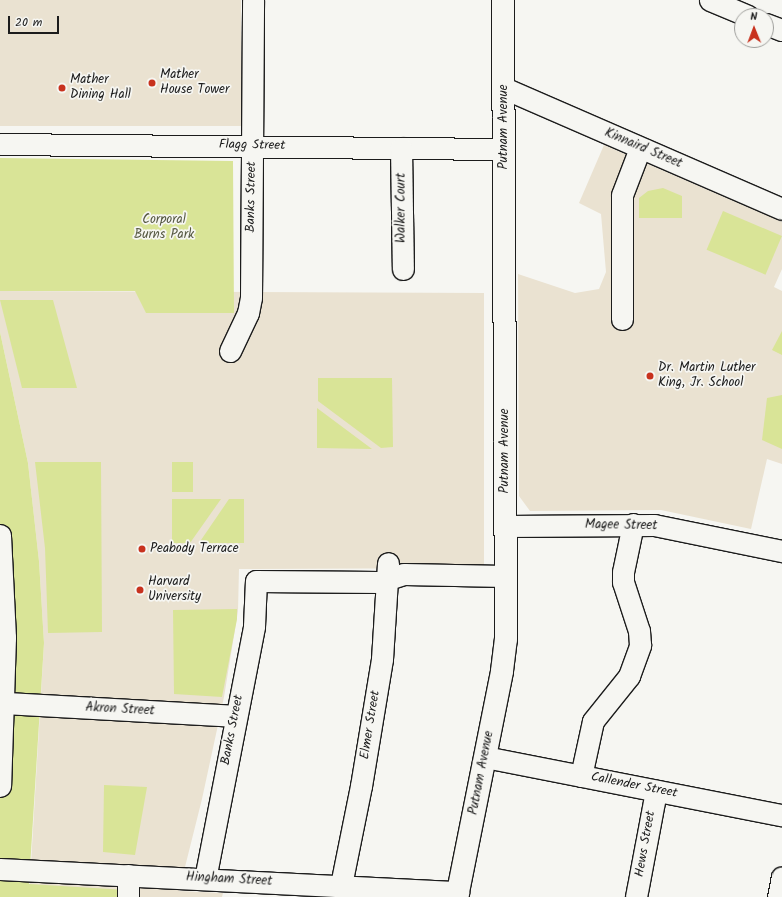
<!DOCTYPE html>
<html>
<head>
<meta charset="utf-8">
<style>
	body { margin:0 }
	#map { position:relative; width:782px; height:897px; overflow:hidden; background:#f6f6f2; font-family:Kalam,sans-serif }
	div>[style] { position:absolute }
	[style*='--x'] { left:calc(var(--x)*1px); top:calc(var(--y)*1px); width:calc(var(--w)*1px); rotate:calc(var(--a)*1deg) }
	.built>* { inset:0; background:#eae2d1; transform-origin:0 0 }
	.green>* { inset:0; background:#d9e497; transform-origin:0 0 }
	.roads { filter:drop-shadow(1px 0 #1c1c1c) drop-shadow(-1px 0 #1c1c1c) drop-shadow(0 1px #1c1c1c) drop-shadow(0 -1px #1c1c1c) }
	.minor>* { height:21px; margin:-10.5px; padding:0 10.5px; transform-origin:10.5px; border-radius:10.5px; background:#f6f6f2 }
	.major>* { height:22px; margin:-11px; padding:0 11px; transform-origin:11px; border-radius:11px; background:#f6f6f2 }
	.highway>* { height:22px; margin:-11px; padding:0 11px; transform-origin:11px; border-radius:11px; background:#f6f6f2 }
	.dots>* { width:11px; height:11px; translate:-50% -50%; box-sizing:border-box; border:2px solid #f6f6f2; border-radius:50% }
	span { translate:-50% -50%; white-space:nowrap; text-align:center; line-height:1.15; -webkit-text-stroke:3.5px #f6f6f2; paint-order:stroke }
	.poi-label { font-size:13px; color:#1c1c1c }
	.left { translate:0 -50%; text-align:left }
	.street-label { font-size:13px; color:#1c1c1c }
	.park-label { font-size:13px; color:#555841 }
	.north { position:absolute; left:734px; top:8px; width:40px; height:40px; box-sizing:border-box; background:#f6f6f2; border:1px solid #9f9f9c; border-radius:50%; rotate:359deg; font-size:11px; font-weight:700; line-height:16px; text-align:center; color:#1c1c1c }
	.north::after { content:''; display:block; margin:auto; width:14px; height:18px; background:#c8321e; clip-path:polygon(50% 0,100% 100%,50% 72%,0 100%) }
	.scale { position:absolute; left:8px; top:16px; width:51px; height:18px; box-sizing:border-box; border:2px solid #1c1c1c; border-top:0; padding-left:5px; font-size:12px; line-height:14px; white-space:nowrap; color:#1c1c1c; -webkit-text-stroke:3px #f6f6f2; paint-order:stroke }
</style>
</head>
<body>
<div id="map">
	<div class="built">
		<div style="left:0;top:0;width:241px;height:126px"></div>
		<div style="clip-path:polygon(604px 145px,782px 222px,782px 269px,774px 287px,782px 291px,782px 464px,767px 459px,751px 529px,661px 510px,530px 511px,519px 496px,518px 274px,575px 293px,599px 289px,606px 272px,601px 214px,579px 203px)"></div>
		<div style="clip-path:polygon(0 291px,484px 293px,484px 568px,239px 569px,238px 611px,224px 697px,202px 799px,179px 891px,223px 893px,222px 897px,29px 897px,44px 643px,39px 561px,28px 463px,0 332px)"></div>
	</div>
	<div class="green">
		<div style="clip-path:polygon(0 158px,233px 161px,234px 313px,146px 313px,135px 291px,0 291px)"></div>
		<div style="clip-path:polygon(663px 188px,682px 196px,682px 218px,639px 218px,639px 198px,648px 191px)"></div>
		<div style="left:723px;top:211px;width:64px;height:42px;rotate:23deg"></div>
		<div style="clip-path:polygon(0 300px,53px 300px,77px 388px,22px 388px)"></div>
		<div style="clip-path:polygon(782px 331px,782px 355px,772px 350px)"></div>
		<div style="clip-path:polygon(0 332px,28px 463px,39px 561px,44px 643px,29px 884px,126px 890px,126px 897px,0 897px)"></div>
		<div style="clip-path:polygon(318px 378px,392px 378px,393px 447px,381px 448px,318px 401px)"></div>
		<div style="clip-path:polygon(782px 395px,782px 449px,762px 440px,767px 398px)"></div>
		<div style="clip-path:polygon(317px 408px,372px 449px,317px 448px)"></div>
		<div style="clip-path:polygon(35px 462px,101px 462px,102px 632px,48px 633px,45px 548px)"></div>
		<div style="left:172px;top:462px;width:21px;height:30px"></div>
		<div style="clip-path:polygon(172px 499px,221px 499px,190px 543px,172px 543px)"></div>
		<div style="clip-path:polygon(229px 499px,244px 499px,244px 543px,199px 543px)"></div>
		<div style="clip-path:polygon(237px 609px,237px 619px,222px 697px,174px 694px,173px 610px)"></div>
		<div style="clip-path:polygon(104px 785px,147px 787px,135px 855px,103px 852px)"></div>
	</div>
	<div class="roads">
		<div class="minor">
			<div style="--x:710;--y:0;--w:41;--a:22.8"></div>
			<div style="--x:766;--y:24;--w:17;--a:21"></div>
			<div style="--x:504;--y:88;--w:303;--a:23.5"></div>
			<div style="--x:0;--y:144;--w:504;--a:0.57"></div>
			<div style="--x:401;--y:148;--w:121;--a:89.1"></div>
			<div style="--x:622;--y:319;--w:124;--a:-90"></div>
			<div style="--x:622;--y:195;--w:50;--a:-69"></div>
			<div style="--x:230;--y:351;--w:42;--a:-64.7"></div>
			<div style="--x:248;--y:313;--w:16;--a:-79"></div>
			<div style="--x:251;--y:297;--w:297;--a:-89.6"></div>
			<div style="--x:505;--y:526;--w:149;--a:-0.4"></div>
			<div style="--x:654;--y:525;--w:131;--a:11.5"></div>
			<div style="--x:5;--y:703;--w:231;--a:3.2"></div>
			<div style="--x:485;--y:757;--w:303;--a:11.1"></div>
			<div style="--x:581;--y:776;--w:56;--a:-77.7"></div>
			<div style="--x:593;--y:721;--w:58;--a:-51.3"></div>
			<div style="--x:629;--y:676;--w:33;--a:-70"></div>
			<div style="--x:640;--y:645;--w:14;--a:-94"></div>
			<div style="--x:639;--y:631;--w:52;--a:-108.1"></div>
			<div style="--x:623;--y:582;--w:10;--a:-90"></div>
			<div style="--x:623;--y:572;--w:49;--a:-78.2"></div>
			<div style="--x:0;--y:869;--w:459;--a:2.9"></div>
			<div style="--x:128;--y:875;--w:22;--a:90"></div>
			<div style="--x:205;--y:879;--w:258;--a:-79"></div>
			<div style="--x:254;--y:626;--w:45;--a:-87.5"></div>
			<div style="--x:256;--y:581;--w:123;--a:0.5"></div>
			<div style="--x:379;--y:582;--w:26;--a:-18"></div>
			<div style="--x:404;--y:574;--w:101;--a:1.1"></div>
			<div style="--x:341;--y:885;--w:101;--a:-78.6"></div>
			<div style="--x:361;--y:786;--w:129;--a:-80.6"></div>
			<div style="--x:382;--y:659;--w:96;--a:-86.4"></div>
			<div style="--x:636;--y:897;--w:108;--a:-79.3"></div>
			<div style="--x:778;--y:897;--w:20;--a:-79"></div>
		</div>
		<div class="major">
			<div style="--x:457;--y:897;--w:230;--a:-78.7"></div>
			<div style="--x:502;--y:671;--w:32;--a:-83"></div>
			<div style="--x:506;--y:639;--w:639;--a:-90.27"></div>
		</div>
		<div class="highway">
			<div style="--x:0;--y:536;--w:102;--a:87.2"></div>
			<div style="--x:5;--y:638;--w:148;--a:91.9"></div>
		</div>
	</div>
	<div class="dots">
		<div style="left:152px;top:83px;background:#c8321e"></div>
		<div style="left:62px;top:88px;background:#c8321e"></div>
		<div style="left:650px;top:376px;background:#c8321e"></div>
		<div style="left:142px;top:549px;background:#c8321e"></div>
		<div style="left:140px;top:590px;background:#c8321e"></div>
	</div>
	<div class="poi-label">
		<span class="left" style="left:160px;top:83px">Mather<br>House Tower</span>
		<span class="left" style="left:70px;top:88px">Mather<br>Dining Hall</span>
		<span class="left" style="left:658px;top:376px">Dr. Martin Luther<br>King, Jr. School</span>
		<span class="left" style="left:150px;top:549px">Peabody Terrace</span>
		<span class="left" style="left:148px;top:590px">Harvard<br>University</span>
	</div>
	<div class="street-label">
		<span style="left:504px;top:127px;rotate:-90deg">Putnam Avenue</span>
		<span style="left:252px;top:146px;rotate:1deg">Flagg Street</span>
		<span style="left:643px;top:149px;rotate:23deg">Kinnaird Street</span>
		<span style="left:252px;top:197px;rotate:-89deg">Banks Street</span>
		<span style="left:402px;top:208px;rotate:-90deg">Walker Court</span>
		<span style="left:505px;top:451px;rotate:-90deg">Putnam Avenue</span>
		<span style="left:621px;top:526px;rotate:1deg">Magee Street</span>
		<span style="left:120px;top:710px;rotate:3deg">Akron Street</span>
		<span style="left:371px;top:725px;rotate:-81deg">Elmer Street</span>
		<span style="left:233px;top:730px;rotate:-79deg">Banks Street</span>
		<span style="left:482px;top:773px;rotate:-79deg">Putnam Avenue</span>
		<span style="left:634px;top:786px;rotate:11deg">Callender Street</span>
		<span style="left:646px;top:844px;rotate:-80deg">Hews Street</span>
		<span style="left:229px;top:880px;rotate:3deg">Hingham Street</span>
	</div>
	<div class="park-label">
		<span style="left:164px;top:228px">Corporal<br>Burns Park</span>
	</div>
	<div class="north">N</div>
	<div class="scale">20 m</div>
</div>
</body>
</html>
